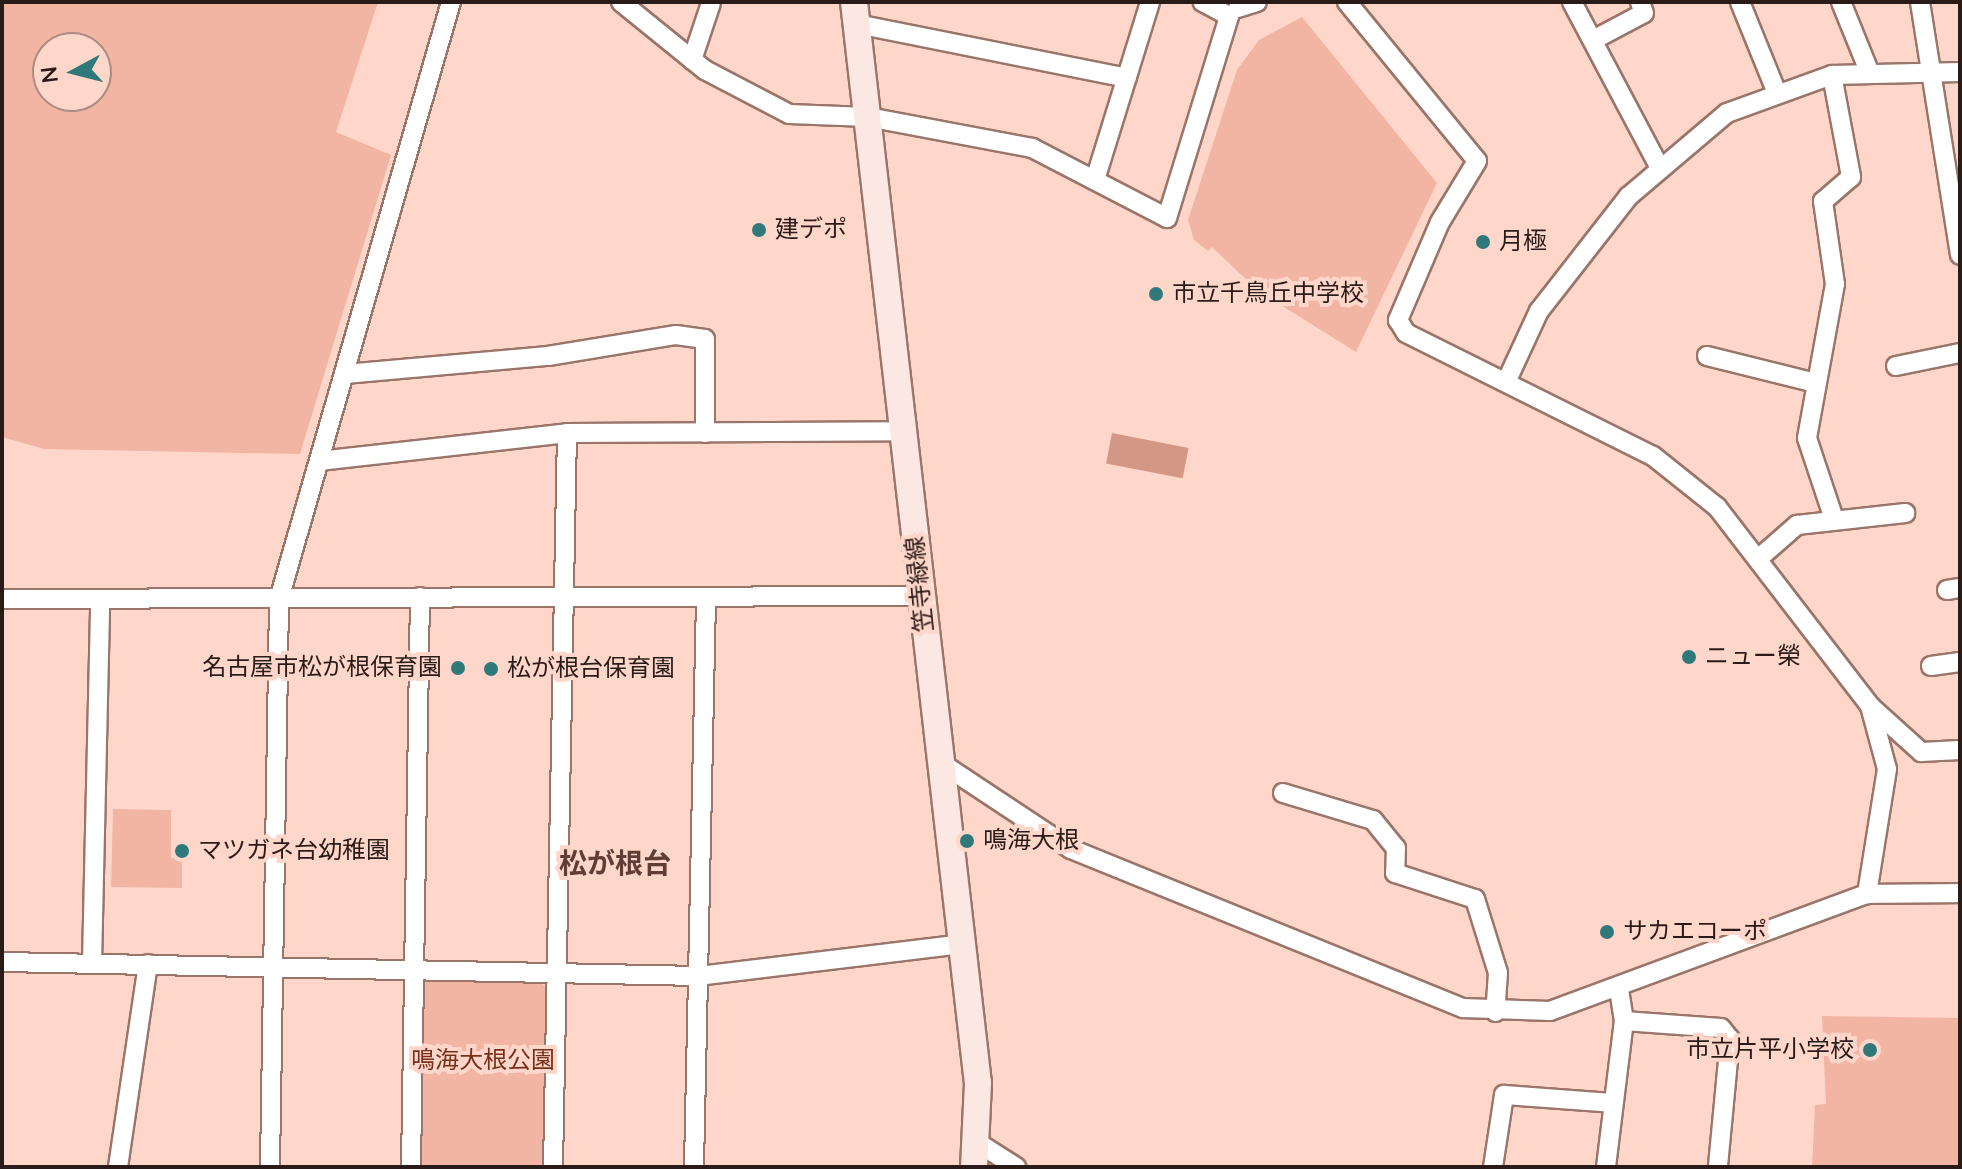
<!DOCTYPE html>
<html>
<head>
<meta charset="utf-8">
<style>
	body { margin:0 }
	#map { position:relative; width:1962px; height:1169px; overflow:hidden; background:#ffd6ca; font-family:"Nunito Sans","Noto Sans JP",sans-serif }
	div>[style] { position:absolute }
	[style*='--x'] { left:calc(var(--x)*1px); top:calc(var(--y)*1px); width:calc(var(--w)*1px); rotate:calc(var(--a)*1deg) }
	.green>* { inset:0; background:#f2b5a3 }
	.water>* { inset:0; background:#d39785; transform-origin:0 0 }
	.roads { filter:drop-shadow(2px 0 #99756a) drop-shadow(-2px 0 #99756a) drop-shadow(0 2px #99756a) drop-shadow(0 -2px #99756a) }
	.street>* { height:18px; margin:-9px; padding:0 9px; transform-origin:9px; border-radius:9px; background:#fff }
	.secondary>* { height:26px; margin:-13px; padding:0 13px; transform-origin:13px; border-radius:13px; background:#fbe8e3 }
	.dots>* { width:22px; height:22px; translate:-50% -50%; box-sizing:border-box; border:4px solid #ffd6ca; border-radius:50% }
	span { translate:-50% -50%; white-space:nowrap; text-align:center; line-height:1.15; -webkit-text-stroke:8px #ffd6ca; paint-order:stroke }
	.poi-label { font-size:24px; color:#291b17 }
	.left { translate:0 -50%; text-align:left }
	.right { translate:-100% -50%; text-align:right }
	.street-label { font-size:24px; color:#291b17 }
	.park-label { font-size:24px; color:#79301b }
	.quarter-label { font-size:28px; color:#5f3e35; font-weight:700 }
	.frame { position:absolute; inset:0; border:4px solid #291b17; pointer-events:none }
	.north { position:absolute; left:32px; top:32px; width:80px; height:80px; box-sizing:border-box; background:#ffd6ca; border:2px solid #a98b82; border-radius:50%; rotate:263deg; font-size:22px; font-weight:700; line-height:32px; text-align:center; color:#291b17 }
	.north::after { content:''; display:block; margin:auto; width:28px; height:36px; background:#30797b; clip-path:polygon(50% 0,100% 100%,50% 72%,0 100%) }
</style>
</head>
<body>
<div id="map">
	<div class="green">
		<div style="clip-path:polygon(evenodd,2px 2px,378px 2px,336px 132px,391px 155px,300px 454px,44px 449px,2px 437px,2px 2px,96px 48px,96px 96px,48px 96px,48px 48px,96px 48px)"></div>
		<div style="clip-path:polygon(1302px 17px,1437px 183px,1356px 352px,1257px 290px,1212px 247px,1208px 251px,1194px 240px,1188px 220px,1237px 70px,1259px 40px)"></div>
		<div style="clip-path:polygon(113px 809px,171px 810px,171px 858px,182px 858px,182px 888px,111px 887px)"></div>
		<div style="clip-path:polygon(429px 980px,539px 981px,547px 989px,544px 1167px,419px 1167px,423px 985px)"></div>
		<div style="clip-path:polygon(1822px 1016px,1960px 1018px,1960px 1167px,1812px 1167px,1815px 1105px,1826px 1104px)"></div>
	</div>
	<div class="water">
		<div style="left:1112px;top:433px;width:78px;height:31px;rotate:11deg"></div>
	</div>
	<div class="roads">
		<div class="street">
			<div style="--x:621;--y:2;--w:108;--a:39"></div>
			<div style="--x:705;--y:70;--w:95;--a:27.6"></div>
			<div style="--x:789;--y:114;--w:79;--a:2.2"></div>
			<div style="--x:868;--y:117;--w:167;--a:10.7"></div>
			<div style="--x:1032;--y:148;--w:152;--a:27.4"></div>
			<div style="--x:1167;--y:218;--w:211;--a:-72.9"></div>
			<div style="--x:1229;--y:16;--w:30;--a:-152"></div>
			<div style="--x:1347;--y:2;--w:205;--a:50.7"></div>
			<div style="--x:1477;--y:161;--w:71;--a:121.2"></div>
			<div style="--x:1440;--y:222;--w:107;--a:113.2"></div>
			<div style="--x:1398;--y:320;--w:15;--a:58"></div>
			<div style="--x:1406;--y:333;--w:276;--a:26.5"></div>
			<div style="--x:1653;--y:456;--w:82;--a:38.6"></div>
			<div style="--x:1717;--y:507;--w:251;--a:52.4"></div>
			<div style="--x:1870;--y:706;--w:65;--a:74.9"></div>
			<div style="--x:1887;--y:769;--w:127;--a:99.1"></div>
			<div style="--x:1572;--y:2;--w:186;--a:62.1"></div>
			<div style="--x:1740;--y:2;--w:98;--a:67.9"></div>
			<div style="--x:1841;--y:2;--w:74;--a:67.9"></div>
			<div style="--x:1920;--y:2;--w:256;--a:81"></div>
			<div style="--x:1238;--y:8;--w:20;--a:-18"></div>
			<div style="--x:857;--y:24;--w:275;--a:11.3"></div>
			<div style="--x:1595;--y:39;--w:55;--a:-28"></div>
			<div style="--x:1644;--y:13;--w:12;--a:-110"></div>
			<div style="--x:692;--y:60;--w:60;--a:-71.6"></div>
			<div style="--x:1832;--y:75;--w:104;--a:79.4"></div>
			<div style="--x:1851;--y:177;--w:37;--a:139"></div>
			<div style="--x:1823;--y:201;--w:84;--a:81.8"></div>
			<div style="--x:1835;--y:284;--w:157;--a:100.3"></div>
			<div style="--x:1807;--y:438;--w:85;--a:71.6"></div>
			<div style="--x:1095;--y:180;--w:186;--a:-72.8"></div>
			<div style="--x:1707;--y:356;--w:108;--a:13.9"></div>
			<div style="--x:1896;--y:366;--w:65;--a:-11.5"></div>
			<div style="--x:345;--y:374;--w:204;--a:-5.1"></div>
			<div style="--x:548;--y:356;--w:130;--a:-9.3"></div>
			<div style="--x:676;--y:335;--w:29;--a:8"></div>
			<div style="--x:705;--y:339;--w:94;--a:90"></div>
			<div style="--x:1508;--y:378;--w:74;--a:-65.2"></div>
			<div style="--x:1539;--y:311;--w:146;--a:-52"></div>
			<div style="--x:1629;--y:196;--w:128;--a:-40.3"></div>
			<div style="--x:1727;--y:113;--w:112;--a:-19.9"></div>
			<div style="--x:1832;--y:75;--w:128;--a:-1.3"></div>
			<div style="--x:319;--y:461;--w:250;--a:-6.4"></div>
			<div style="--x:567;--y:433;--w:335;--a:-0.3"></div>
			<div style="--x:1758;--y:559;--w:52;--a:-41.1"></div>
			<div style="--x:1797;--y:525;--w:109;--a:-6.3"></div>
			<div style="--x:1947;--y:590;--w:13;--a:-9"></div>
			<div style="--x:2;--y:599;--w:920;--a:-0.19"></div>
			<div style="--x:1931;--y:666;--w:29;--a:-8"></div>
			<div style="--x:1870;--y:706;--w:69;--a:42"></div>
			<div style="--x:1921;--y:752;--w:39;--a:-3"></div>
			<div style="--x:938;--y:761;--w:159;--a:33.5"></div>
			<div style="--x:1071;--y:849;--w:423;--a:22.1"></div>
			<div style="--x:1463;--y:1008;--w:87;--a:2"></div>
			<div style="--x:1550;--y:1011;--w:338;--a:-20.3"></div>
			<div style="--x:1867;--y:894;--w:93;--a:-0.6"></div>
			<div style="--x:1283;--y:793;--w:94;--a:16.7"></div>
			<div style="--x:1373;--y:820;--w:36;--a:51"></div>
			<div style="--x:1396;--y:848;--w:25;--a:92"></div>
			<div style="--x:1395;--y:873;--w:84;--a:18"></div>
			<div style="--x:1475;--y:899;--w:77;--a:72.7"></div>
			<div style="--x:1498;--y:973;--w:39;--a:94"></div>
			<div style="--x:2;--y:962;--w:696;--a:1.15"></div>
			<div style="--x:698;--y:976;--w:265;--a:-6.9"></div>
			<div style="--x:92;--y:963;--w:364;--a:-88.7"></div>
			<div style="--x:1624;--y:1021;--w:97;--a:4.1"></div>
			<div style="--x:1721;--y:1028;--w:14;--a:51"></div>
			<div style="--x:1730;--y:1039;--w:129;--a:95.4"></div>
			<div style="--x:975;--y:1141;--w:49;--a:32.4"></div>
			<div style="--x:118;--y:1167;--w:205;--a:-81.6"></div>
			<div style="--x:270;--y:1167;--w:568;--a:-89.09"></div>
			<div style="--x:279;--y:599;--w:621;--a:-73.93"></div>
			<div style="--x:411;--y:1167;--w:570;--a:-89.1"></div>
			<div style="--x:553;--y:1167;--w:734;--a:-88.91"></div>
			<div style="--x:694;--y:1167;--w:570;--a:-88.79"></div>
			<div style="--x:1493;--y:1167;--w:73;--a:-81.3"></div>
			<div style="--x:1504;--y:1095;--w:109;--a:4.2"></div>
			<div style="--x:1606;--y:1167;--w:147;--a:-83"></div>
			<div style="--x:1624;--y:1021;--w:30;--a:-99"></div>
		</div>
		<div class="secondary">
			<div style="--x:854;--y:2;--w:1088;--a:83.46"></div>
			<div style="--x:978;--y:1083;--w:84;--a:92.7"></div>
		</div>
	</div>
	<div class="dots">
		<div style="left:759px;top:230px;background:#30797b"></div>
		<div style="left:1483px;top:242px;background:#30797b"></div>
		<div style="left:1156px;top:294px;background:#30797b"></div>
		<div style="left:1689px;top:657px;background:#30797b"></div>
		<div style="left:458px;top:668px;background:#30797b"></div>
		<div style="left:491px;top:669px;background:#30797b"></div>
		<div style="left:967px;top:841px;background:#30797b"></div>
		<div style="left:182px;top:851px;background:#30797b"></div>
		<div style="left:1607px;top:932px;background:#30797b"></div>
		<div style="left:1870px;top:1050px;background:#30797b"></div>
	</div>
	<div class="poi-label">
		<span class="left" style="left:775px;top:230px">建デポ</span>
		<span class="left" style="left:1499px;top:242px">月極</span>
		<span class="left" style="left:1172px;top:294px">市立千鳥丘中学校</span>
		<span class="left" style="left:1705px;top:657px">ニュー榮</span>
		<span class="right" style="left:442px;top:668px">名古屋市松が根保育園</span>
		<span class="left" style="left:507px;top:669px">松が根台保育園</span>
		<span class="left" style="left:983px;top:841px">鳴海大根</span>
		<span class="left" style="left:198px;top:851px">マツガネ台幼稚園</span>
		<span class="left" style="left:1623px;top:932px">サカエコーポ</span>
		<span class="right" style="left:1854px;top:1050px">市立片平小学校</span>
	</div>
	<div class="street-label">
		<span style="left:920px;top:584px;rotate:-96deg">笠寺緑線</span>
	</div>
	<div class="park-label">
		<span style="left:483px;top:1061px">鳴海大根公園</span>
	</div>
	<div class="quarter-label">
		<span style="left:615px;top:864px">松が根台</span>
	</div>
	<div class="frame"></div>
	<div class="north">N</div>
</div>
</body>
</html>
